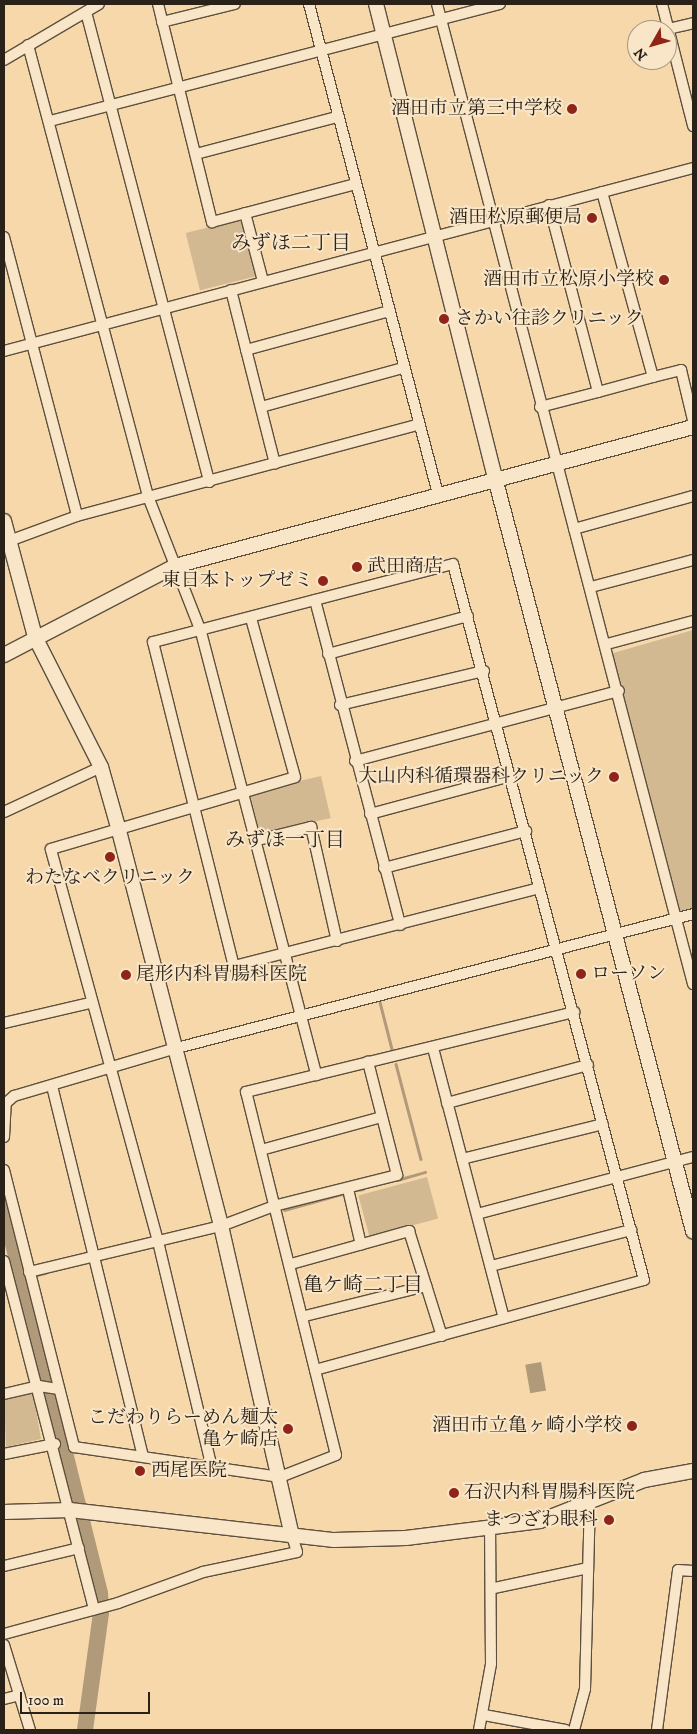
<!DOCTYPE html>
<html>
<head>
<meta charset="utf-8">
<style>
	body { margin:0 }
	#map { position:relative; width:697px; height:1734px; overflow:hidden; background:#f6d8ab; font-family:"IM FELL DW Pica","Noto Serif JP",serif }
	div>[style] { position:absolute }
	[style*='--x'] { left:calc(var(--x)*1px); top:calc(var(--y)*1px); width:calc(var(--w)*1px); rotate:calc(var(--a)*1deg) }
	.green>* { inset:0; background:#d3b992; transform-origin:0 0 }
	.water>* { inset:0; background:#b19a79; transform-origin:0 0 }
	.stream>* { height:2.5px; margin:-1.25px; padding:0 1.25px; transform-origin:1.25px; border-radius:1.25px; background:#b19a79 }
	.river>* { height:16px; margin:-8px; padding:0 8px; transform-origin:8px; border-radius:8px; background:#b19a79 }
	.roads { filter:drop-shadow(1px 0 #5d503d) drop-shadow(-1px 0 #5d503d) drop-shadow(0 1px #5d503d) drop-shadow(0 -1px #5d503d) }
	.street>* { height:10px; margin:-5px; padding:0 5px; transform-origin:5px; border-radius:5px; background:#f9e6c8 }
	.secondary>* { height:14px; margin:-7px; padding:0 7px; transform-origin:7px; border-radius:7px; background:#f9e6c8 }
	.dots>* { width:14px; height:14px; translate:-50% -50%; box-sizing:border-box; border:2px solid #f9e6c8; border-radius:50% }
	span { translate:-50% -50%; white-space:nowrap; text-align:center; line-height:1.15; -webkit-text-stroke:4px #f9e6c8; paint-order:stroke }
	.poi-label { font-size:19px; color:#2a2218 }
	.right { translate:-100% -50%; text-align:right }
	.left { translate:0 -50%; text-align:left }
	.neighbourhood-label { font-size:20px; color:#2a2218 }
	.frame { position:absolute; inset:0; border:5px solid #2a2218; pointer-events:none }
	.north { position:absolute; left:627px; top:20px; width:50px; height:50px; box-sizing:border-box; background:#f9e6c8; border:1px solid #a69882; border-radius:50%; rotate:232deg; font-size:14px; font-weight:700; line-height:20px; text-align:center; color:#2a2218 }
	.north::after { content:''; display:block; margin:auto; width:18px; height:22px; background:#8f2418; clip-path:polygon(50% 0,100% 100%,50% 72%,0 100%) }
	.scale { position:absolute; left:20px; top:1692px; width:130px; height:22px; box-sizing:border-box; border:2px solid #2a2218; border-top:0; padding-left:6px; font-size:15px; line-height:18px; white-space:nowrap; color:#2a2218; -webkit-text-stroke:4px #f9e6c8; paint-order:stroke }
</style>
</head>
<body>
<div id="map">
	<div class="green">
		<div style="left:242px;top:219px;width:59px;height:58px;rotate:76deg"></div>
		<div style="clip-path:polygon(693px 630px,693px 910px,678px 914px,610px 654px)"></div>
		<div style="left:321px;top:776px;width:43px;height:73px;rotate:77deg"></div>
		<div style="left:427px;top:1177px;width:43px;height:71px;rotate:75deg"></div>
		<div style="clip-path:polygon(32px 1387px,41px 1439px,6px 1447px,4px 1396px)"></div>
	</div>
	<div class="water">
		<div style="left:541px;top:1362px;width:29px;height:16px;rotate:80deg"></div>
	</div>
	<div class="stream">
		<div style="--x:380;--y:1002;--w:49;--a:75.7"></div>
		<div style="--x:396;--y:1064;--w:98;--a:75.3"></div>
		<div style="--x:397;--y:1180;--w:29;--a:-16"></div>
		<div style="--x:357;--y:1190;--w:6;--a:-9"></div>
		<div style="--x:284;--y:1210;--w:60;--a:-15.4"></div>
		<div style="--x:37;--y:1275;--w:9;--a:-13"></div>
		<div style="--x:22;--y:1280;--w:2;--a:-27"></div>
	</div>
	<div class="river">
		<div style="--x:4;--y:1208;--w:397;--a:76"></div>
		<div style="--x:100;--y:1593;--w:20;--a:87"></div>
		<div style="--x:101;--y:1613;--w:118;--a:97.8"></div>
	</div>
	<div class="roads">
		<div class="street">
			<div style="--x:158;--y:4;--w:225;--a:76.1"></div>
			<div style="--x:212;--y:222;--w:149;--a:-14.8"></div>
			<div style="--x:309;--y:4;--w:507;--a:75.25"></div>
			<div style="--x:437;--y:4;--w:1013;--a:75.36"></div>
			<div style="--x:662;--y:4;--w:126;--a:75.7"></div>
			<div style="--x:86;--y:12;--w:486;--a:75.3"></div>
			<div style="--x:162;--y:22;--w:75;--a:-13.9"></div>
			<div style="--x:668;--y:29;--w:26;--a:-13"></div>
			<div style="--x:28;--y:45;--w:470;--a:75.1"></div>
			<div style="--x:149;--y:499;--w:143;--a:68.6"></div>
			<div style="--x:201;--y:632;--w:458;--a:75.4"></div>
			<div style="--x:4;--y:60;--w:110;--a:-30.5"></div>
			<div style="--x:50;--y:121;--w:465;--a:-14.6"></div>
			<div style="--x:196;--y:154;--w:146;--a:-14.7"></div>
			<div style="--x:602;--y:192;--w:192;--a:74.6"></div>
			<div style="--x:653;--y:377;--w:29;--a:-14"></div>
			<div style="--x:681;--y:370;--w:51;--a:76.5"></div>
			<div style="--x:549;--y:205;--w:193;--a:75.3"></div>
			<div style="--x:598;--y:392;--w:57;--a:-15.3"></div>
			<div style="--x:245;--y:213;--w:70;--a:75.2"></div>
			<div style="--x:4;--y:237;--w:288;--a:75.3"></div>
			<div style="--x:231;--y:290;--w:179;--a:75.8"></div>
			<div style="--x:246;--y:350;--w:149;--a:-15.2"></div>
			<div style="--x:4;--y:351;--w:713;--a:-14.87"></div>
			<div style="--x:261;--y:407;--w:147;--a:-15.4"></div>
			<div style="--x:540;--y:407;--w:60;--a:-14.5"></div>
			<div style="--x:574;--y:529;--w:123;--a:-15.5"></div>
			<div style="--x:9;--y:541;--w:72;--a:-20.2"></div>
			<div style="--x:77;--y:516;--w:352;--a:-15"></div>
			<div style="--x:591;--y:587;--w:106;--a:-14.8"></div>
			<div style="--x:315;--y:600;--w:336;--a:75.3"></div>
			<div style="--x:607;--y:644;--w:89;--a:-15"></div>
			<div style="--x:328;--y:654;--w:145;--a:-15.2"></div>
			<div style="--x:340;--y:705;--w:148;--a:-13.3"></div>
			<div style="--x:355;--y:761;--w:273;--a:-14.9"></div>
			<div style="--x:4;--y:812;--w:107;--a:-24.9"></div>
			<div style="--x:370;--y:814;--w:146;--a:-15.1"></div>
			<div style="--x:258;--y:840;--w:55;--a:-13.8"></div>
			<div style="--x:311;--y:827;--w:117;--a:77.2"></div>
			<div style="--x:384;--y:868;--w:147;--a:-14.6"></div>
			<div style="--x:4;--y:1023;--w:88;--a:-13.1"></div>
			<div style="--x:433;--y:1048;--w:279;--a:75.3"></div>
			<div style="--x:52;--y:1086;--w:381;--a:76.2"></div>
			<div style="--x:447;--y:1103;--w:146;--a:-15.1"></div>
			<div style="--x:4;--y:1137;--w:34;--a:-87"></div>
			<div style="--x:6;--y:1103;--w:11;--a:-41"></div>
			<div style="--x:14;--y:1096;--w:166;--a:-16.5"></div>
			<div style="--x:173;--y:1049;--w:537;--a:-14.55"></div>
			<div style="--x:261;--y:1150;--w:125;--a:-15.3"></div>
			<div style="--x:462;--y:1159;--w:145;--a:-13.9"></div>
			<div style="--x:4;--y:1170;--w:286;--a:75.8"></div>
			<div style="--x:74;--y:1447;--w:208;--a:8.3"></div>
			<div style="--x:280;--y:1477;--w:60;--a:-21.4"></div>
			<div style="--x:336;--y:1455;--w:374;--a:-103.9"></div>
			<div style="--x:246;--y:1092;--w:338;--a:-13.7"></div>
			<div style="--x:348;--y:1189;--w:57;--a:76.9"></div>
			<div style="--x:477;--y:1214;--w:223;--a:-14.8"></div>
			<div style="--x:4;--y:1261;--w:360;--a:75.5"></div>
			<div style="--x:291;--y:1264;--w:123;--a:-15.6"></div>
			<div style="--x:409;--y:1231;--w:110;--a:72.6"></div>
			<div style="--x:491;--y:1266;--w:145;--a:-14.4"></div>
			<div style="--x:29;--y:1272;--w:197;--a:-13.5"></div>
			<div style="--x:221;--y:1226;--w:57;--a:-20.7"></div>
			<div style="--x:274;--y:1206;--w:127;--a:-14.1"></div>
			<div style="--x:397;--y:1175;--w:117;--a:-104.4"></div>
			<div style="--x:305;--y:1316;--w:125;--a:-13.9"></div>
			<div style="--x:315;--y:1370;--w:341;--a:-15.3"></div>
			<div style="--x:644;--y:1280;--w:741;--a:-104.94"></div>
			<div style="--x:453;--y:564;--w:310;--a:165.4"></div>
			<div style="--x:153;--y:642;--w:334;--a:76"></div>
			<div style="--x:234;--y:966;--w:315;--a:-14.3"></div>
			<div style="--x:4;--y:1394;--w:36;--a:-13"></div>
			<div style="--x:39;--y:1386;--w:20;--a:9"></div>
			<div style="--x:4;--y:1454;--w:52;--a:-11.1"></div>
			<div style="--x:211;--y:1464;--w:229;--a:-103.4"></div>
			<div style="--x:158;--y:1241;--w:406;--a:-105.3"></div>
			<div style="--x:51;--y:849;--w:254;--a:-16.4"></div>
			<div style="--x:295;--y:777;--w:165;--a:-105.5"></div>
			<div style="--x:4;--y:1566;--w:77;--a:-13.5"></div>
			<div style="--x:494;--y:1588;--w:96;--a:-12"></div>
			<div style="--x:4;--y:1634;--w:118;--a:-15.2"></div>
			<div style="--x:118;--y:1603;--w:90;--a:-20"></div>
			<div style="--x:203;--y:1572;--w:96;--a:-12"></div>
			<div style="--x:297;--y:1552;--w:17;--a:-107"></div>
			<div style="--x:4;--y:1645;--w:89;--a:73"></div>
			<div style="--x:4;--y:1699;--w:16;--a:-14"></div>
			<div style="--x:484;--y:1715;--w:83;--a:10.4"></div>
			<div style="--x:479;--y:1730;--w:67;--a:-79.7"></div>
			<div style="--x:491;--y:1664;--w:135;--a:-90.4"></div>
			<div style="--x:574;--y:1730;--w:42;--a:-75"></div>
			<div style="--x:585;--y:1689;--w:188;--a:-88.5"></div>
			<div style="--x:657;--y:1730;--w:161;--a:-82.5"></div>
			<div style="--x:678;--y:1570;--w:15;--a:4"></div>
		</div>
		<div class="secondary">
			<div style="--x:376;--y:4;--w:489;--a:75.9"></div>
			<div style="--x:495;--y:478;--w:779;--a:75.27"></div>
			<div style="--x:4;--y:521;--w:120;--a:75"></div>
			<div style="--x:35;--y:637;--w:146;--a:63.1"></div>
			<div style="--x:101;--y:767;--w:62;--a:74.2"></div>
			<div style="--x:118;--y:827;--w:412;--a:75.5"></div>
			<div style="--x:221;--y:1226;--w:318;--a:77.1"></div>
			<div style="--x:4;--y:655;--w:193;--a:-27.5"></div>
			<div style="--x:175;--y:566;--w:536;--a:-15.02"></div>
			<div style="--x:4;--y:1512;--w:66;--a:-1.7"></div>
			<div style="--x:70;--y:1510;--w:266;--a:6.5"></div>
			<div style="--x:334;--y:1540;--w:72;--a:-1.6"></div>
			<div style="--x:406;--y:1538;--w:135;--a:-7.2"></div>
			<div style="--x:540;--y:1521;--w:112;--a:-21.5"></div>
			<div style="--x:644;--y:1480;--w:50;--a:-10.4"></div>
		</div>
	</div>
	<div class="dots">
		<div style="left:572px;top:109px;background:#8f2418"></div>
		<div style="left:592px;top:218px;background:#8f2418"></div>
		<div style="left:664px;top:280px;background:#8f2418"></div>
		<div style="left:444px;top:319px;background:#8f2418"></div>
		<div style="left:357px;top:567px;background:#8f2418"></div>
		<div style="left:323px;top:581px;background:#8f2418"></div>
		<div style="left:614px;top:777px;background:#8f2418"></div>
		<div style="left:110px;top:857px;background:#8f2418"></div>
		<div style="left:581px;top:974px;background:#8f2418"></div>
		<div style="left:126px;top:975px;background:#8f2418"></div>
		<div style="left:632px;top:1426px;background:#8f2418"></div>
		<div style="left:288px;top:1429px;background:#8f2418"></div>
		<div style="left:140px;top:1471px;background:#8f2418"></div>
		<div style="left:454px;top:1493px;background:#8f2418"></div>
		<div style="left:609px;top:1520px;background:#8f2418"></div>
	</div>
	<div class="poi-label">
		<span class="right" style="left:562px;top:109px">酒田市立第三中学校</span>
		<span class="right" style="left:582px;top:218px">酒田松原郵便局</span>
		<span class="right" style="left:654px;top:280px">酒田市立松原小学校</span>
		<span class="left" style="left:455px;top:319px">さかい往診クリニック</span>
		<span class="left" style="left:367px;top:567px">武田商店</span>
		<span class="right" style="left:313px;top:581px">東日本トップゼミ</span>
		<span class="right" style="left:604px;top:777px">大山内科循環器科クリニック</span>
		<span style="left:110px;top:878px">わたなべクリニック</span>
		<span class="left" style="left:591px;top:974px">ローソン</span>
		<span class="left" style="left:136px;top:975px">尾形内科胃腸科医院</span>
		<span class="right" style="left:278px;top:1429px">こだわりらーめん麺太<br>亀ケ崎店</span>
		<span class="right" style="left:622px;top:1426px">酒田市立亀ヶ崎小学校</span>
		<span class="left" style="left:151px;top:1471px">西尾医院</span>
		<span class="left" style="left:464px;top:1493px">石沢内科胃腸科医院</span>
		<span class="right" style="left:598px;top:1520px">まつざわ眼科</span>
	</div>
	<div class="neighbourhood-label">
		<span style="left:291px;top:243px">みずほ二丁目</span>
		<span style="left:285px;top:840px">みずほ一丁目</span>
		<span style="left:363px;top:1285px">亀ケ崎二丁目</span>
	</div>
	<div class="frame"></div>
	<div class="north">N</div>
	<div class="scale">100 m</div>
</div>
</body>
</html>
